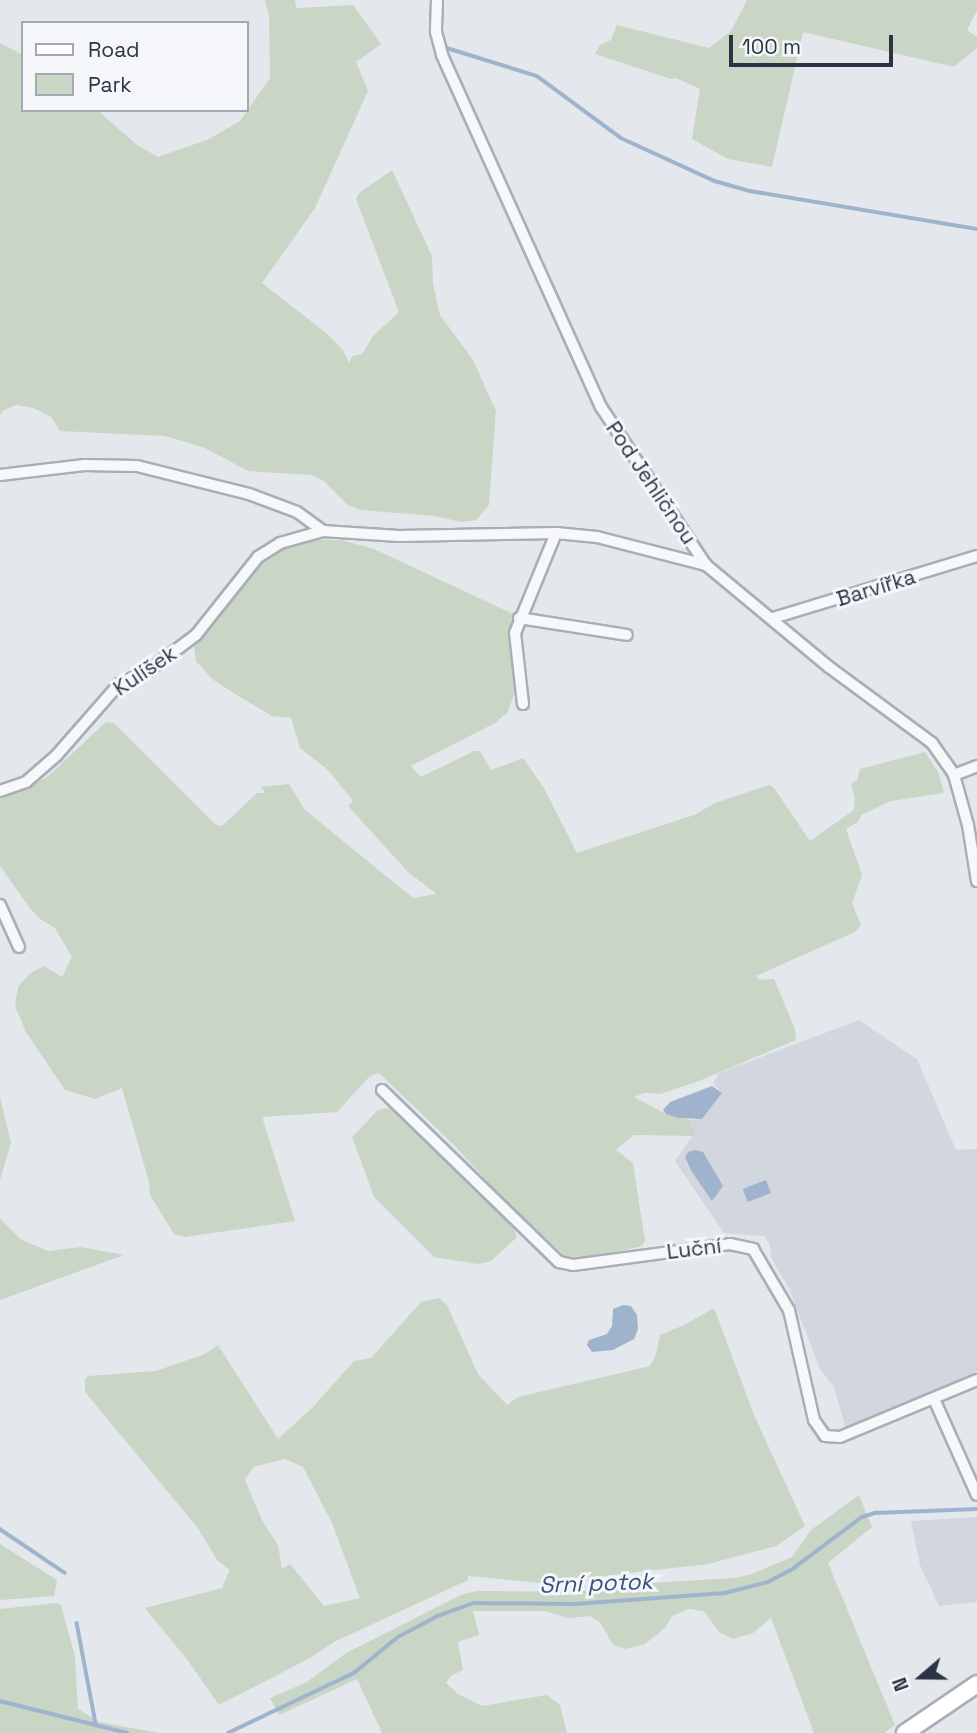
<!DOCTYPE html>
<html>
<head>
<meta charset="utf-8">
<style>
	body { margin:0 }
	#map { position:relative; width:977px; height:1733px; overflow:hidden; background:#e4e7ec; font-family:"Space Grotesk",sans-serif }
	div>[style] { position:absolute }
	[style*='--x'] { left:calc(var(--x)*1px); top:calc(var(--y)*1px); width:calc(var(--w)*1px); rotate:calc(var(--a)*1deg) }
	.built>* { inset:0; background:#d2d6de }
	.green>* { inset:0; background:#c9d6c5 }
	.water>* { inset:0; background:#9fb4cc; transform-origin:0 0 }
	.stream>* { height:3.5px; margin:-1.75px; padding:0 1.75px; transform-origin:1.75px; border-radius:1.75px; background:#9fb4cc }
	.roads { filter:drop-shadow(2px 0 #a9aeb7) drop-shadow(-2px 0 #a9aeb7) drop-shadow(0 2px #a9aeb7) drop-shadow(0 -2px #a9aeb7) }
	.street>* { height:10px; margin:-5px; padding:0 5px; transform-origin:5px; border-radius:5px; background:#f7f8fa }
	.secondary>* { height:16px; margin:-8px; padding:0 8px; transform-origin:8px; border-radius:8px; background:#fff }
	span { translate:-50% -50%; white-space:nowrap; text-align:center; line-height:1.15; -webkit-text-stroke:6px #f4f6f9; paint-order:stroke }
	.street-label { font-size:21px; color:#2b3445 }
	.water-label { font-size:23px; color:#34527a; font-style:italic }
	.legend { position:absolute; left:21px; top:21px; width:228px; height:91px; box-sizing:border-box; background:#f4f6f9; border:2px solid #a4a8b1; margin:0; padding:9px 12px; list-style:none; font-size:21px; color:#2b3445 }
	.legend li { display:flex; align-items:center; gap:14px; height:35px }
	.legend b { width:35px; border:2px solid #a4a8b1 }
	.north { position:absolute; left:886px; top:1642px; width:70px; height:70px; -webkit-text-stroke:5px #f4f6f9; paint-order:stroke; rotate:250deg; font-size:19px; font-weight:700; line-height:28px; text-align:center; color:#2b3445 }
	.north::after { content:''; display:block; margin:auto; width:24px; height:32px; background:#2b3445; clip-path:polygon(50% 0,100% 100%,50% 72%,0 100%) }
	.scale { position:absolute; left:729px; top:35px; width:164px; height:32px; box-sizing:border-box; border:4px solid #2b3445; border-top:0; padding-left:9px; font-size:21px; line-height:24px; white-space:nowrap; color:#2b3445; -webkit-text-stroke:5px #f4f6f9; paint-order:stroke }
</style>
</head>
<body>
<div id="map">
	<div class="built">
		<div style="clip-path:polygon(859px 1020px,917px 1059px,956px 1150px,977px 1149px,977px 1373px,846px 1429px,834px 1387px,820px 1369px,788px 1286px,771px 1258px,770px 1245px,764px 1236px,724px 1233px,675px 1161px,692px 1136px,696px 1136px,690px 1120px,702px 1119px,722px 1093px,713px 1083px,719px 1073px)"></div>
		<div style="clip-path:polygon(977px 1517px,977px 1602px,939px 1606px,920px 1565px,911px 1521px)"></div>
	</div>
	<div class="green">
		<div style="clip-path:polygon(265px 0,295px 0,296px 8px,353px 5px,381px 44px,356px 62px,368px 91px,315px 208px,262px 283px,325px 332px,343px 350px,349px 363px,352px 356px,362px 354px,373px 336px,399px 312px,356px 199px,359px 193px,392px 170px,432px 256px,433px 284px,440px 315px,473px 360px,496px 411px,489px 505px,476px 520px,462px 522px,434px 516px,360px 510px,348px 505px,324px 481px,312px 475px,248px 471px,205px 448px,165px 436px,60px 431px,51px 417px,33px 408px,16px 405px,4px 410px,0 415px,0 43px,23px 55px,23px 110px,97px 110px,137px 145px,158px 157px,209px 139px,240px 121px,270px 78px,269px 16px)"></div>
		<div style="clip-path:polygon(747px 0,977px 0,977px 10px,967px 30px,977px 37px,977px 48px,955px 66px,950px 66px,803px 32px,772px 167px,728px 159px,692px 139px,700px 89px,676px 78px,671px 79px,595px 54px,600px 45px,611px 40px,617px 25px,709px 48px,731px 31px)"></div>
		<div style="clip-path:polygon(308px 540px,341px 540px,374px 549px,513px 614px,517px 687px,507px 713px,495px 723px,411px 766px,421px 777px,474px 751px,480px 751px,491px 770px,523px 758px,544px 788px,577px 853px,694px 815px,715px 803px,769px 785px,774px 788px,810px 841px,854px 810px,855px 798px,851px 784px,857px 780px,860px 769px,925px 752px,938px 772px,944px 793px,891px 801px,861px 815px,858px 822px,846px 829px,862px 875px,852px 903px,861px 925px,855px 932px,756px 976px,759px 980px,774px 979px,795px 1029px,796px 1040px,699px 1081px,660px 1094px,644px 1093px,634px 1097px,666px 1114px,690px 1120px,696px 1136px,634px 1135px,616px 1150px,633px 1163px,645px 1241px,642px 1246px,599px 1256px,566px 1257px,499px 1194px,453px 1144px,379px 1073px,370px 1076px,337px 1112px,262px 1117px,295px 1221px,185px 1237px,174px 1234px,150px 1195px,149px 1182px,122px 1088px,95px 1099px,65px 1090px,26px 1032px,15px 1006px,18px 987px,30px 973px,44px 966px,62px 977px,72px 957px,55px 928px,40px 919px,29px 907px,0 866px,0 797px,46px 778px,106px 722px,114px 723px,216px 825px,222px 826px,257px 793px,265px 793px,261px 787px,289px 784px,305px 810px,413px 898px,437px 894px,409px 873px,348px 806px,353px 801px,328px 770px,300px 748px,291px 718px,272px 716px,235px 694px,212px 679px,196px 661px,194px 647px,259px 562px,274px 551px)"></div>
		<div style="clip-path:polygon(0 1097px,11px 1143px,0 1180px)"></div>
		<div style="clip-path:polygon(387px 1108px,395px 1110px,514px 1229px,517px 1237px,491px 1261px,478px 1264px,434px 1257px,374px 1197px,352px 1137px,378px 1110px)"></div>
		<div style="clip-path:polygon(0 1218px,20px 1239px,48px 1251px,81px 1247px,124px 1255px,0 1300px)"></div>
		<div style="clip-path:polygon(evenodd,439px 1298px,447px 1305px,478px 1374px,507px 1405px,518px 1397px,650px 1366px,656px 1355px,660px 1335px,684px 1325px,714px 1308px,754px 1415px,805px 1526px,776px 1546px,708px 1564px,541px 1583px,468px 1576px,468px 1580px,334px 1642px,310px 1658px,219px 1705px,189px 1662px,145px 1608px,222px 1588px,230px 1570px,217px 1560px,197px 1527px,90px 1398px,85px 1391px,85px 1380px,88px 1376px,156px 1371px,205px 1354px,218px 1345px,278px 1439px,313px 1407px,354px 1361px,371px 1358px,421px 1302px,439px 1298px,285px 1459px,303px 1467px,332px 1523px,360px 1598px,324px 1606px,290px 1564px,282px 1569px,278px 1545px,263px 1522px,245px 1480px,253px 1467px,285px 1459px)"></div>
		<div style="clip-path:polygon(859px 1495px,872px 1527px,828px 1563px,895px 1725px,884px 1733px,814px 1733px,771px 1618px,753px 1633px,733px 1639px,719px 1632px,704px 1611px,689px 1609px,672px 1616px,665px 1628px,645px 1644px,626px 1649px,613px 1645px,600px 1622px,590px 1616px,568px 1618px,545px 1611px,473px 1611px,479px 1635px,458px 1642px,463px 1670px,451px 1676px,446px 1683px,458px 1694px,482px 1706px,547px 1695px,560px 1705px,567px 1733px,382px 1733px,357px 1679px,279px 1715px,270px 1698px,307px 1682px,346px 1653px,461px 1595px,476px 1591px,576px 1592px,633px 1584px,734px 1578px,752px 1574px,792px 1557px,811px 1530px)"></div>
		<div style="clip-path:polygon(0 1544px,57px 1580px,54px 1596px,0 1600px)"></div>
		<div style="clip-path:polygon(56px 1603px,61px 1605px,75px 1657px,78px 1709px,99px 1722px,159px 1733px,0 1733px,0 1609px)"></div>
	</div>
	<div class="water">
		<div style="clip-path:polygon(712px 1086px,722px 1093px,702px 1119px,679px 1118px,666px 1114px,663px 1110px,670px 1102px)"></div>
		<div style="clip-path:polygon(695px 1150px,703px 1152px,723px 1186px,712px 1201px,692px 1172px,685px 1157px,688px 1152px)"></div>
		<div style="left:766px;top:1180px;width:14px;height:25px;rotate:69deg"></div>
		<div style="clip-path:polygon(623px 1305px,631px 1306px,637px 1315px,638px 1329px,634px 1339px,613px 1350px,592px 1352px,587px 1345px,589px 1340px,607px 1334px,612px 1326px,613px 1309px)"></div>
	</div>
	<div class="stream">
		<div style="--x:447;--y:48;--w:94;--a:17.3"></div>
		<div style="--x:537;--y:76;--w:104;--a:36.4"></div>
		<div style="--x:621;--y:138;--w:103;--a:24.6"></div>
		<div style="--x:715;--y:181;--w:36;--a:16"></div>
		<div style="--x:750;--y:191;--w:230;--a:9.5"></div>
		<div style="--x:0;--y:1529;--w:78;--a:34.1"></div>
		<div style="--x:77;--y:1623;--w:103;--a:79.3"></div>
		<div style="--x:0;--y:1701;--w:131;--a:14.1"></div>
		<div style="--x:228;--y:1733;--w:140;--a:-25.5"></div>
		<div style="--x:354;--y:1673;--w:57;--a:-39.3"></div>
		<div style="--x:398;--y:1637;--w:45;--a:-27.7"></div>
		<div style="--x:438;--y:1616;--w:37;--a:-20"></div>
		<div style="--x:473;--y:1603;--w:102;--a:0.6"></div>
		<div style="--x:575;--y:1604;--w:150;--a:-4.2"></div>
		<div style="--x:725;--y:1593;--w:44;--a:-14.3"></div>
		<div style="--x:768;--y:1582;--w:30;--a:-28"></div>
		<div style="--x:794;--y:1568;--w:85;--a:-36.9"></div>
		<div style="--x:862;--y:1517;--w:14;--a:-17"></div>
		<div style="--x:875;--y:1513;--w:102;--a:-2.2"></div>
	</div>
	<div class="roads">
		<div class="street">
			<div style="--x:437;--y:0;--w:32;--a:92"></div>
			<div style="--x:436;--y:32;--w:24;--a:75"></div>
			<div style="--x:442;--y:55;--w:386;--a:65.7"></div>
			<div style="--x:601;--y:407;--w:190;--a:56.4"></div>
			<div style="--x:706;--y:565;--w:160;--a:39.7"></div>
			<div style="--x:829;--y:667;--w:128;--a:36.4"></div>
			<div style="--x:932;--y:743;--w:39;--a:55"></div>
			<div style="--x:954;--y:775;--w:52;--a:74.4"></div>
			<div style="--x:968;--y:825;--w:57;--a:80.9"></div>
			<div style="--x:0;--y:475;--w:85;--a:-6.8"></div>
			<div style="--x:84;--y:465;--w:53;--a:1.1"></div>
			<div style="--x:137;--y:466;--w:115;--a:14"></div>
			<div style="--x:249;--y:494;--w:51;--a:20.6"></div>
			<div style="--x:297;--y:512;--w:32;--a:36"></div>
			<div style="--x:519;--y:618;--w:109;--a:8.9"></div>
			<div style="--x:773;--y:618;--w:213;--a:-16.9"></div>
			<div style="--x:523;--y:704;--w:71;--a:-96.4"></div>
			<div style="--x:515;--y:633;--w:108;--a:-67.7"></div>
			<div style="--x:954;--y:775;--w:25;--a:-21"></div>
			<div style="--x:0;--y:791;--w:28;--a:-19"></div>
			<div style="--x:26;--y:782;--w:40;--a:-41"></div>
			<div style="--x:56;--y:756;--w:96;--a:-48.8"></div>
			<div style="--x:119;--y:684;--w:32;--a:-24"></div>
			<div style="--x:148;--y:671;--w:60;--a:-36.9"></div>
			<div style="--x:196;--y:635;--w:100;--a:-51.5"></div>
			<div style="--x:258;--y:557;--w:26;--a:-32"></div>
			<div style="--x:280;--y:543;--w:45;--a:-15.6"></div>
			<div style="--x:323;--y:531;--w:76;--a:3.8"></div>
			<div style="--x:399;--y:536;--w:157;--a:-1.1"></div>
			<div style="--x:556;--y:533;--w:41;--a:5.6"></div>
			<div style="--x:597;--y:537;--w:113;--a:14.4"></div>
			<div style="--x:0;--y:905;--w:46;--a:65.7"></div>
			<div style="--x:382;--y:1090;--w:247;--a:44.2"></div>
			<div style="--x:559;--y:1262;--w:14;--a:12"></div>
			<div style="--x:573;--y:1265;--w:158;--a:-7.6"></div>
			<div style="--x:730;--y:1244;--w:24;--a:12"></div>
			<div style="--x:753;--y:1249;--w:71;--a:59.5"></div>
			<div style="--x:789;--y:1310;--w:113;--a:77.2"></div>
			<div style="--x:814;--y:1420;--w:19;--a:55"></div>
			<div style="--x:825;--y:1436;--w:15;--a:4"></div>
			<div style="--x:840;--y:1437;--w:148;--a:-22.6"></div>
			<div style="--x:934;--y:1399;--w:105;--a:65.9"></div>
		</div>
		<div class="secondary">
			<div style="--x:905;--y:1733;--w:87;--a:-34.2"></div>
		</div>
	</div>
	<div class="street-label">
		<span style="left:651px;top:483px;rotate:56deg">Pod Jehličnou</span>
		<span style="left:876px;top:588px;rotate:-17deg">Barvířka</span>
		<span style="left:145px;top:671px;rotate:-34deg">Kulíšek</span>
		<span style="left:694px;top:1249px;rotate:-7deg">Luční</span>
	</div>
	<div class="water-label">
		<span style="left:596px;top:1583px;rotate:-2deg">Srní potok</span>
	</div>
	<ul class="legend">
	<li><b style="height:9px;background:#fff"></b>Road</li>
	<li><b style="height:19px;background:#c9d6c5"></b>Park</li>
	</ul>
	<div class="north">N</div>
	<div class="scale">100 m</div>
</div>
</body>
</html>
